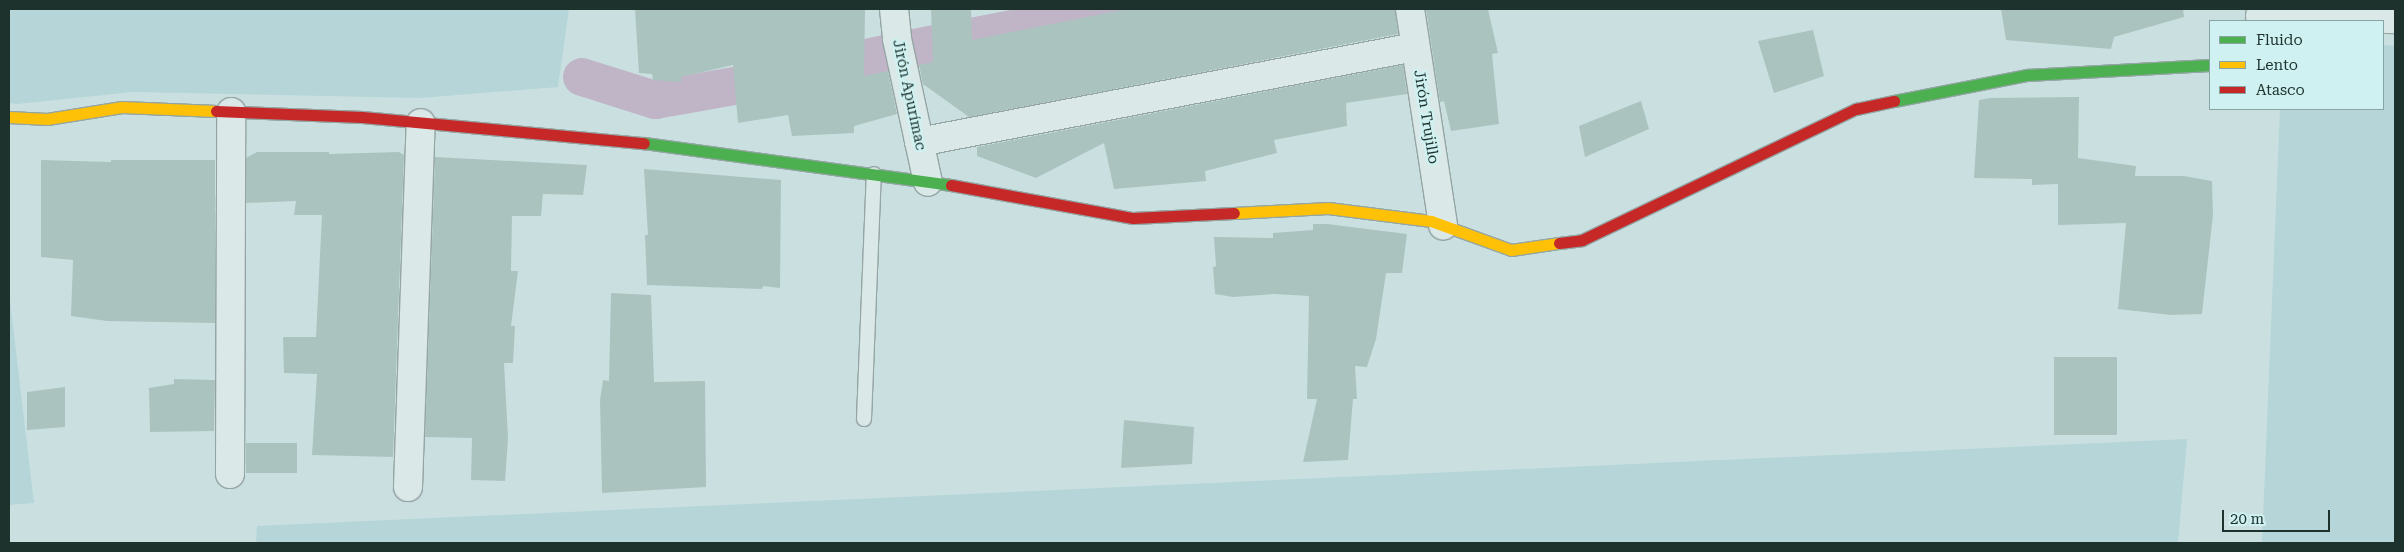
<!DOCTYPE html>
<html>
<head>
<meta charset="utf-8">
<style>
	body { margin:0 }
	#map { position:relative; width:2404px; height:552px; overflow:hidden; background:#cae0e0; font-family:"Roboto Serif",serif }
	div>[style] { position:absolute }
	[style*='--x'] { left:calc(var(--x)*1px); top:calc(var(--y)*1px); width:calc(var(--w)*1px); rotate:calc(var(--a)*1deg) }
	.farmland>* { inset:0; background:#b5d5d8 }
	.canal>* { height:38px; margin:-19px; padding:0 19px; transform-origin:19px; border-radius:19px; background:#c0b5c7 }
	.building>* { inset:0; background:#abc3bf; transform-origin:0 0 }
	.roads { filter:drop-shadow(1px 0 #94a5a4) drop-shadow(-1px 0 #94a5a4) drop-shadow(0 1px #94a5a4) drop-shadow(0 -1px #94a5a4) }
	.lane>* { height:14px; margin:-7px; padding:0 7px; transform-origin:7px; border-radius:7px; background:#dbe8e8 }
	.street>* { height:28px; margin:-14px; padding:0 14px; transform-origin:14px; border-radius:14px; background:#dbe8e8 }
	.fast>* { height:11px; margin:-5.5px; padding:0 5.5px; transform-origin:5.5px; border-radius:5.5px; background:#4caf50 }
	.slow>* { height:11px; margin:-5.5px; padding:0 5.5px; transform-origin:5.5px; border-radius:5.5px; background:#ffc107 }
	.jam>* { height:11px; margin:-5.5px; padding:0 5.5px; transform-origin:5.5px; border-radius:5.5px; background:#c62828 }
	span { translate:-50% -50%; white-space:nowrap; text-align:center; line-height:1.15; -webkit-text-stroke:5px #d0f1f1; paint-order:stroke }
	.street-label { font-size:15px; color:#1d322d }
	.frame { position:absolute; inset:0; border:10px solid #1d322d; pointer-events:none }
	.legend { position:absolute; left:2209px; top:20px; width:175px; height:90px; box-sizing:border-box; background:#d0f1f1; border:1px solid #88a5a3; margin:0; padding:6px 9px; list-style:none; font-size:15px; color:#1d322d }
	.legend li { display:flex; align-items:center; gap:10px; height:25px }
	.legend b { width:25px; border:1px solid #88a5a3 }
	.scale { position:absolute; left:2222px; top:510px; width:108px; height:22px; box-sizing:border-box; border:2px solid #1d322d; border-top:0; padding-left:6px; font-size:15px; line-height:18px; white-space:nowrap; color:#1d322d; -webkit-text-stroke:4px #d0f1f1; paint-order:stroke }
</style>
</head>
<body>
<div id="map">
	<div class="farmland">
		<div style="clip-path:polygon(9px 9px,569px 9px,558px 87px,420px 98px,133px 92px,17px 104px,9px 103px)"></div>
		<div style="clip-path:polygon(2383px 45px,2395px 46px,2395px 543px,2262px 543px,2280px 109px,2383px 109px)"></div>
		<div style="clip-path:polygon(9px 292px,34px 503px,9px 505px)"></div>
		<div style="clip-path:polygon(2187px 439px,2178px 543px,256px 543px,257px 526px)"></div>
	</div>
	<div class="canal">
		<div style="--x:582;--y:77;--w:77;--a:17.5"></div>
		<div style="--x:655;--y:100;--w:92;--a:-10"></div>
		<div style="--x:746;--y:84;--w:157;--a:-12.2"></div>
		<div style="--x:899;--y:51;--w:220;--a:-11"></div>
	</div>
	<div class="building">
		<div style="clip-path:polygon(635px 9px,865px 9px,864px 76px,888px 71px,897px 114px,854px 126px,854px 133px,792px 136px,788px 115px,738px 123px,733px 65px,681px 77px,681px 82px,653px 80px,652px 74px,639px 73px)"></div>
		<div style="clip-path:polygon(931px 9px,971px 9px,972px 40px,1127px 9px,1395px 9px,1398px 34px,969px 117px,923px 84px,919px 65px,933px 62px)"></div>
		<div style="clip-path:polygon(1426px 9px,1488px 9px,1498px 53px,1492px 54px,1499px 124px,1451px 131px,1444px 101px,1440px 102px)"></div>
		<div style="clip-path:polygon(2001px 9px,2183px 9px,2184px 17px,2114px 37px,2111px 49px,2006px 40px)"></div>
		<div style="clip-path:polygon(1813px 30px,1824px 76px,1774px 93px,1758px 41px)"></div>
		<div style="clip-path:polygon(1403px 65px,1407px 94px,1346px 103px,1347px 126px,1274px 140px,1277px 153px,1205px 171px,1206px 181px,1114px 189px,1104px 143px,1036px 178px,977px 156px,977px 147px)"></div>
		<div style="clip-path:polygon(2079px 97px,2078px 158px,2136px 166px,2135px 176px,2184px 176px,2212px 181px,2213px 215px,2202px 314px,2171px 315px,2118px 309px,2126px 223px,2058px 225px,2058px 184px,2032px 185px,2032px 179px,1974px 178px,1979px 100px,1990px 98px)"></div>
		<div style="clip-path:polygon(1641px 101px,1649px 129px,1585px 157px,1579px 126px)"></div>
		<div style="clip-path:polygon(257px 152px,329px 152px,329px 154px,399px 152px,404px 155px,393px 457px,312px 455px,317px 374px,284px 373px,283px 337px,316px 337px,322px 215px,294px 215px,296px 201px,246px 203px,246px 158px)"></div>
		<div style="clip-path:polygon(435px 157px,587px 165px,583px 195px,543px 194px,541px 216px,512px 216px,511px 271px,518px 271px,511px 326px,515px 326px,513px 363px,504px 363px,508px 438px,505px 481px,471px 480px,472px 438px,425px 437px)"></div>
		<div style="clip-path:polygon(41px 160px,111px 162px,111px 160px,215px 160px,215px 323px,107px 321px,71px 316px,73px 260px,41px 257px)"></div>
		<div style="clip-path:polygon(644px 169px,781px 180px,780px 288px,763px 286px,762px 289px,647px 285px,645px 235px,648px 235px)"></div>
		<div style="clip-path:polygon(1313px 224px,1327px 224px,1407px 234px,1402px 273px,1386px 273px,1376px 339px,1367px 367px,1355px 366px,1357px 399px,1353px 399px,1348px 460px,1303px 462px,1317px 399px,1307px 399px,1309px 296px,1274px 294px,1233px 297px,1215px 294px,1213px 267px,1216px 266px,1214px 237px,1273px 238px,1273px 233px,1313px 230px)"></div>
		<div style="clip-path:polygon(611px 293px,651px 295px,654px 382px,705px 381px,706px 487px,602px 493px,600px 400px,603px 380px,609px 381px)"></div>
		<div style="left:2054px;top:357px;width:63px;height:78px"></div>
		<div style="clip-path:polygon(174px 379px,215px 380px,214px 431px,150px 432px,149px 388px,174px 384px)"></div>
		<div style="clip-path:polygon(65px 387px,65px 427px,27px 430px,27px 392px)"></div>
		<div style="clip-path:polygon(1124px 420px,1194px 427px,1192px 464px,1121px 468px)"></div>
		<div style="left:297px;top:443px;width:30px;height:51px;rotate:90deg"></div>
	</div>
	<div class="roads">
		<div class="lane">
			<div style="--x:864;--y:419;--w:245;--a:-87.7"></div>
		</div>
		<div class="street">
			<div style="--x:894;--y:9;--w:30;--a:84"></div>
			<div style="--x:897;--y:39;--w:146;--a:77.8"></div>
			<div style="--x:1410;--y:9;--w:219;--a:81.3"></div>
			<div style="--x:2260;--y:16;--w:135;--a:1.3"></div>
			<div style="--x:919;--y:142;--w:505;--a:-10.84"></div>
			<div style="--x:230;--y:474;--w:362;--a:-89.8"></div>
			<div style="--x:408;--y:487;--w:364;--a:-88"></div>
		</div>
		<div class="fast">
			<div style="--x:1894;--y:101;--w:136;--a:-11.1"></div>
			<div style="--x:2027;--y:75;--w:183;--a:-3.1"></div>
			<div style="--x:644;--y:143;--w:310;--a:7.8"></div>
		</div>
		<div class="slow">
			<div style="--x:9;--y:117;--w:38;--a:3"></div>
			<div style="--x:47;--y:119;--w:76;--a:-9.1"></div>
			<div style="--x:122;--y:107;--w:94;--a:2.4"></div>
			<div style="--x:1234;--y:213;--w:94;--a:-3"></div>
			<div style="--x:1328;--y:208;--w:104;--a:7.2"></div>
			<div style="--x:1431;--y:221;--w:85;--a:19.9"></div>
			<div style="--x:1511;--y:250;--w:49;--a:-8.3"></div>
		</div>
		<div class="jam">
			<div style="--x:216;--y:111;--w:146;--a:2.4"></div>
			<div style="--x:362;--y:117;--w:283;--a:5.3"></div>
			<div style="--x:951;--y:185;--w:185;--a:10.3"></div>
			<div style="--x:1133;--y:218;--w:101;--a:-2.8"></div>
			<div style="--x:1559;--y:243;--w:23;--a:-7"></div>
			<div style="--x:1582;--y:240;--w:304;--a:-25.6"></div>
			<div style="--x:1856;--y:109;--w:39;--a:-12"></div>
		</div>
	</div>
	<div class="street-label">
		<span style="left:909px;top:95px;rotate:78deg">Jirón Apurímac</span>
		<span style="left:1426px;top:117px;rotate:81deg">Jirón Trujillo</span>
	</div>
	<div class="frame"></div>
	<ul class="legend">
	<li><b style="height:6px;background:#4caf50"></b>Fluido</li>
	<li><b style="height:6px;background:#ffc107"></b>Lento</li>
	<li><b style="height:6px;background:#c62828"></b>Atasco</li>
	</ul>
	<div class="scale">20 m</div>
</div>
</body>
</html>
